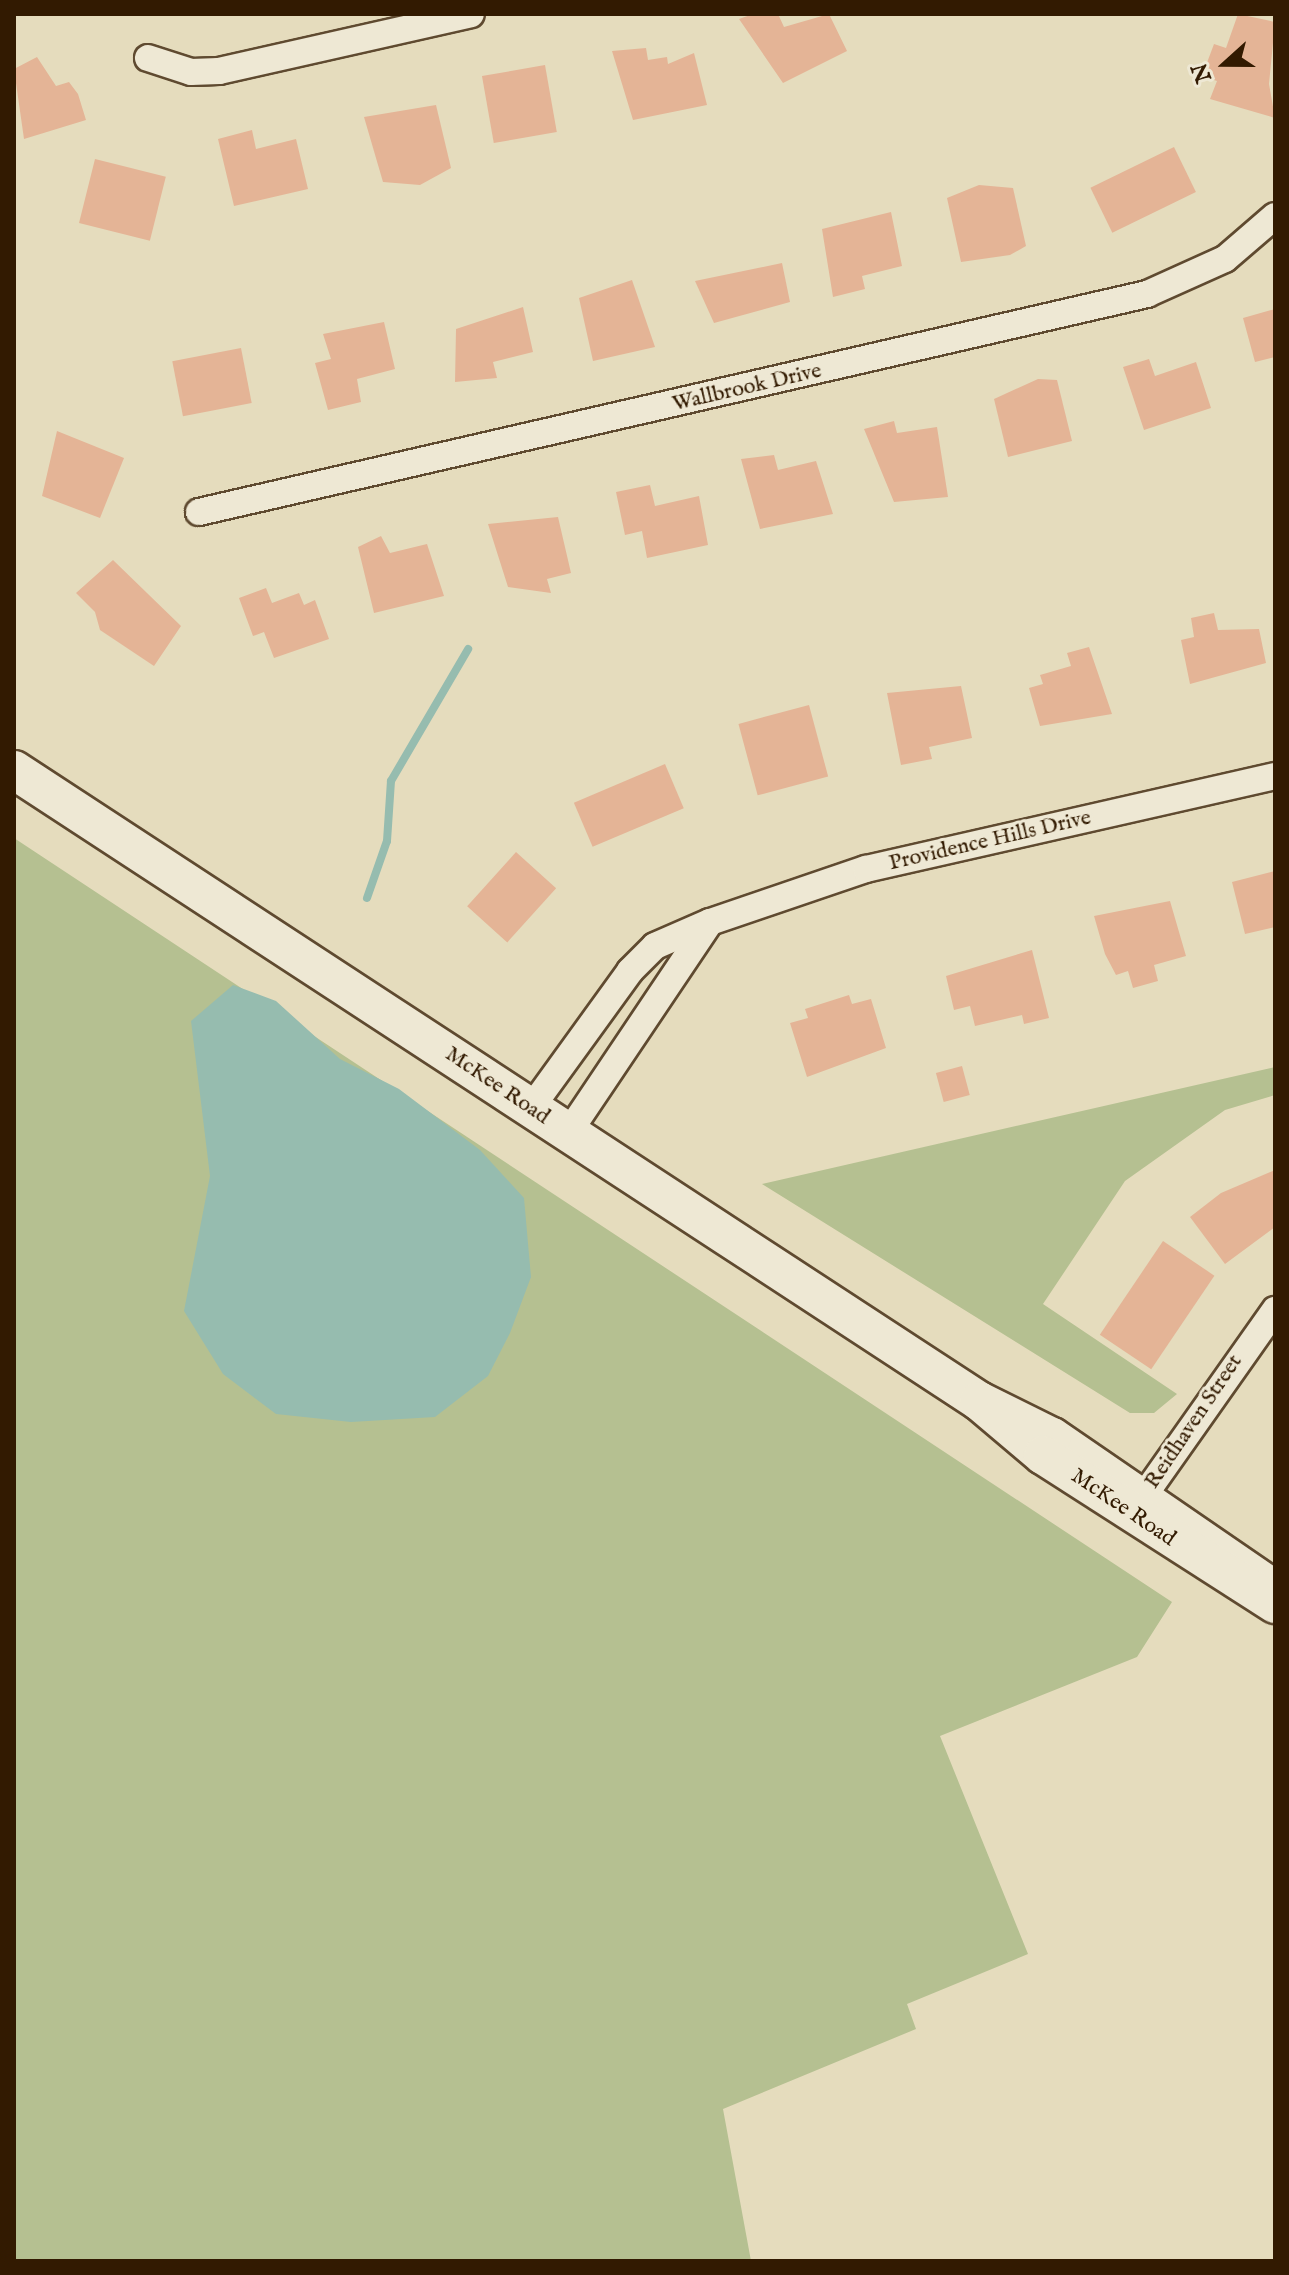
<!DOCTYPE html>
<html>
<head>
<meta charset="utf-8">
<style>
	body { margin:0 }
	#map { position:relative; width:1289px; height:2275px; overflow:hidden; background:#e5dcbd; font-family:"IM FELL English",serif }
	div>[style] { position:absolute }
	[style*='--x'] { left:calc(var(--x)*1px); top:calc(var(--y)*1px); width:calc(var(--w)*1px); rotate:calc(var(--a)*1deg) }
	.green>* { inset:0; background:#b5c091 }
	.water>* { inset:0; background:#96bcaf }
	.stream>* { height:8px; margin:-4px; padding:0 4px; transform-origin:4px; border-radius:4px; background:#96bcaf }
	.building>* { inset:0; background:#e4b496; transform-origin:0 0 }
	.roads { filter:drop-shadow(2px 0 #5f4a30) drop-shadow(-2px 0 #5f4a30) drop-shadow(0 2px #5f4a30) drop-shadow(0 -2px #5f4a30) }
	.street>* { height:26px; margin:-13px; padding:0 13px; transform-origin:13px; border-radius:13px; background:#eee8d4 }
	.secondary>* { height:38px; margin:-19px; padding:0 19px; transform-origin:19px; border-radius:19px; background:#eee8d4 }
	span { translate:-50% -50%; white-space:nowrap; text-align:center; line-height:1.15; -webkit-text-stroke:6px #eee8d4; paint-order:stroke }
	.street-label { font-size:22px; color:#321a01 }
	.frame { position:absolute; inset:0; border:16px solid #321a01; pointer-events:none }
	.north { position:absolute; left:1185px; top:24px; width:80px; height:80px; -webkit-text-stroke:6px #eee8d4; paint-order:stroke; rotate:249deg; font-size:22px; font-weight:700; line-height:32px; text-align:center; color:#321a01 }
	.north::after { content:''; display:block; margin:auto; width:28px; height:36px; background:#321a01; clip-path:polygon(50% 0,100% 100%,50% 72%,0 100%) }
</style>
</head>
<body>
<div id="map">
	<div class="green">
		<div style="clip-path:polygon(14px 838px,1172px 1602px,1137px 1657px,940px 1736px,1028px 1954px,907px 2004px,916px 2029px,723px 2109px,751px 2261px,14px 2261px)"></div>
		<div style="clip-path:polygon(1275px 1067px,1275px 1095px,1225px 1110px,1125px 1181px,1043px 1304px,1177px 1394px,1154px 1413px,1130px 1413px,762px 1184px)"></div>
	</div>
	<div class="water">
		<div style="clip-path:polygon(233px 985px,276px 1001px,340px 1059px,399px 1089px,480px 1150px,524px 1198px,531px 1277px,510px 1333px,488px 1376px,435px 1417px,351px 1422px,276px 1414px,223px 1374px,184px 1311px,210px 1176px,191px 1021px)"></div>
	</div>
	<div class="stream">
		<div style="--x:367;--y:898;--w:60;--a:-70.7"></div>
		<div style="--x:387;--y:841;--w:60;--a:-86.2"></div>
		<div style="--x:391;--y:781;--w:153;--a:-59.7"></div>
	</div>
	<div class="building">
		<div style="clip-path:polygon(753px 14px,778px 14px,784px 27px,829px 14px,847px 51px,783px 83px,739px 19px)"></div>
		<div style="clip-path:polygon(1238px 14px,1275px 22px,1269px 84px,1275px 118px,1210px 99px,1217px 81px,1202px 76px,1214px 44px,1226px 48px)"></div>
		<div style="clip-path:polygon(646px 48px,648px 60px,667px 57px,668px 64px,694px 53px,707px 105px,633px 120px,612px 51px)"></div>
		<div style="clip-path:polygon(37px 57px,56px 86px,69px 82px,78px 94px,86px 120px,24px 139px,14px 69px)"></div>
		<div style="left:545px;top:65px;width:68px;height:64px;rotate:80deg"></div>
		<div style="clip-path:polygon(436px 105px,451px 168px,420px 185px,383px 182px,364px 117px)"></div>
		<div style="clip-path:polygon(252px 130px,256px 149px,296px 139px,308px 189px,234px 206px,218px 139px)"></div>
		<div style="left:1174px;top:147px;width:50px;height:93px;rotate:64deg"></div>
		<div style="left:95px;top:159px;width:73px;height:66px;rotate:14deg"></div>
		<div style="clip-path:polygon(979px 185px,1013px 188px,1026px 246px,1010px 255px,961px 262px,947px 198px)"></div>
		<div style="clip-path:polygon(891px 212px,902px 266px,862px 276px,865px 289px,833px 297px,822px 229px)"></div>
		<div style="clip-path:polygon(782px 263px,790px 302px,714px 323px,695px 281px)"></div>
		<div style="clip-path:polygon(632px 280px,655px 347px,593px 361px,579px 298px)"></div>
		<div style="clip-path:polygon(523px 307px,533px 352px,493px 362px,497px 378px,455px 382px,456px 329px)"></div>
		<div style="clip-path:polygon(1275px 309px,1275px 357px,1255px 362px,1243px 318px)"></div>
		<div style="clip-path:polygon(384px 322px,395px 369px,357px 379px,361px 402px,328px 410px,315px 363px,331px 359px,323px 334px)"></div>
		<div style="left:241px;top:348px;width:56px;height:70px;rotate:79deg"></div>
		<div style="clip-path:polygon(1149px 359px,1155px 376px,1196px 362px,1211px 408px,1144px 430px,1123px 367px)"></div>
		<div style="clip-path:polygon(1038px 379px,1057px 380px,1072px 441px,1008px 457px,994px 399px)"></div>
		<div style="clip-path:polygon(894px 421px,897px 433px,937px 427px,948px 497px,894px 502px,864px 429px)"></div>
		<div style="clip-path:polygon(57px 431px,124px 458px,100px 518px,42px 496px)"></div>
		<div style="clip-path:polygon(774px 455px,778px 470px,816px 461px,833px 514px,760px 529px,741px 459px)"></div>
		<div style="clip-path:polygon(650px 485px,655px 506px,699px 496px,708px 545px,647px 558px,642px 531px,625px 535px,616px 492px)"></div>
		<div style="clip-path:polygon(558px 517px,571px 573px,547px 579px,551px 593px,508px 587px,488px 524px)"></div>
		<div style="clip-path:polygon(381px 536px,390px 553px,427px 544px,444px 596px,374px 613px,358px 547px)"></div>
		<div style="clip-path:polygon(113px 560px,181px 626px,154px 666px,100px 630px,95px 612px,76px 593px)"></div>
		<div style="clip-path:polygon(266px 588px,272px 603px,299px 593px,304px 605px,315px 600px,329px 639px,274px 658px,264px 632px,253px 636px,239px 598px)"></div>
		<div style="clip-path:polygon(1214px 613px,1218px 630px,1259px 629px,1266px 663px,1190px 684px,1181px 640px,1194px 637px,1191px 618px)"></div>
		<div style="clip-path:polygon(1089px 647px,1112px 714px,1040px 726px,1029px 688px,1043px 684px,1040px 675px,1071px 666px,1067px 653px)"></div>
		<div style="clip-path:polygon(961px 686px,972px 738px,929px 747px,932px 759px,901px 765px,887px 693px)"></div>
		<div style="left:809px;top:705px;width:74px;height:73px;rotate:75deg"></div>
		<div style="left:665px;top:764px;width:48px;height:99px;rotate:67deg"></div>
		<div style="left:516px;top:852px;width:54px;height:73px;rotate:42deg"></div>
		<div style="clip-path:polygon(1275px 871px,1275px 927px,1245px 934px,1232px 882px)"></div>
		<div style="clip-path:polygon(1170px 901px,1186px 956px,1154px 965px,1158px 981px,1133px 988px,1128px 971px,1116px 975px,1105px 954px,1094px 916px)"></div>
		<div style="clip-path:polygon(1032px 950px,1049px 1018px,1024px 1024px,1022px 1015px,975px 1026px,970px 1006px,954px 1010px,946px 976px)"></div>
		<div style="clip-path:polygon(849px 995px,852px 1004px,871px 999px,886px 1048px,807px 1077px,790px 1023px,808px 1018px,805px 1009px)"></div>
		<div style="left:962px;top:1066px;width:30px;height:27px;rotate:75deg"></div>
		<div style="clip-path:polygon(1275px 1170px,1275px 1227px,1225px 1264px,1190px 1217px,1221px 1193px)"></div>
		<div style="left:1163px;top:1241px;width:62px;height:113px;rotate:34deg"></div>
	</div>
	<div class="roads">
		<div class="street">
			<div style="--x:148;--y:58;--w:45;--a:18"></div>
			<div style="--x:191;--y:72;--w:28;--a:-2"></div>
			<div style="--x:219;--y:71;--w:258;--a:-12.7"></div>
			<div style="--x:199;--y:512;--w:973;--a:-12.95"></div>
			<div style="--x:1147;--y:294;--w:85;--a:-24.2"></div>
			<div style="--x:1225;--y:259;--w:66;--a:-40.7"></div>
			<div style="--x:710;--y:922;--w:165;--a:-18.8"></div>
			<div style="--x:866;--y:869;--w:419;--a:-12.8"></div>
			<div style="--x:531;--y:1108;--w:169;--a:-54.1"></div>
			<div style="--x:630;--y:971;--w:35;--a:-45"></div>
			<div style="--x:655;--y:946;--w:60;--a:-23.6"></div>
			<div style="--x:710;--y:922;--w:254;--a:123.9"></div>
			<div style="--x:1143;--y:1497;--w:229;--a:-54.8"></div>
		</div>
		<div class="secondary">
			<div style="--x:14;--y:770;--w:1153;--a:33.18"></div>
			<div style="--x:1275;--y:1590;--w:270;--a:-145.5"></div>
			<div style="--x:1052;--y:1437;--w:81;--a:-153.7"></div>
			<div style="--x:979;--y:1401;--w:84;--a:40.2"></div>
			<div style="--x:1043;--y:1455;--w:276;--a:32.7"></div>
		</div>
	</div>
	<div class="street-label">
		<span style="left:747px;top:388px;rotate:-13deg">Wallbrook Drive</span>
		<span style="left:990px;top:841px;rotate:-13deg">Providence Hills Drive</span>
		<span style="left:497px;top:1086px;rotate:34deg">McKee Road</span>
		<span style="left:1194px;top:1422px;rotate:-56deg">Reidhaven Street</span>
		<span style="left:1123px;top:1508px;rotate:34deg">McKee Road</span>
	</div>
	<div class="frame"></div>
	<div class="north">N</div>
</div>
</body>
</html>
